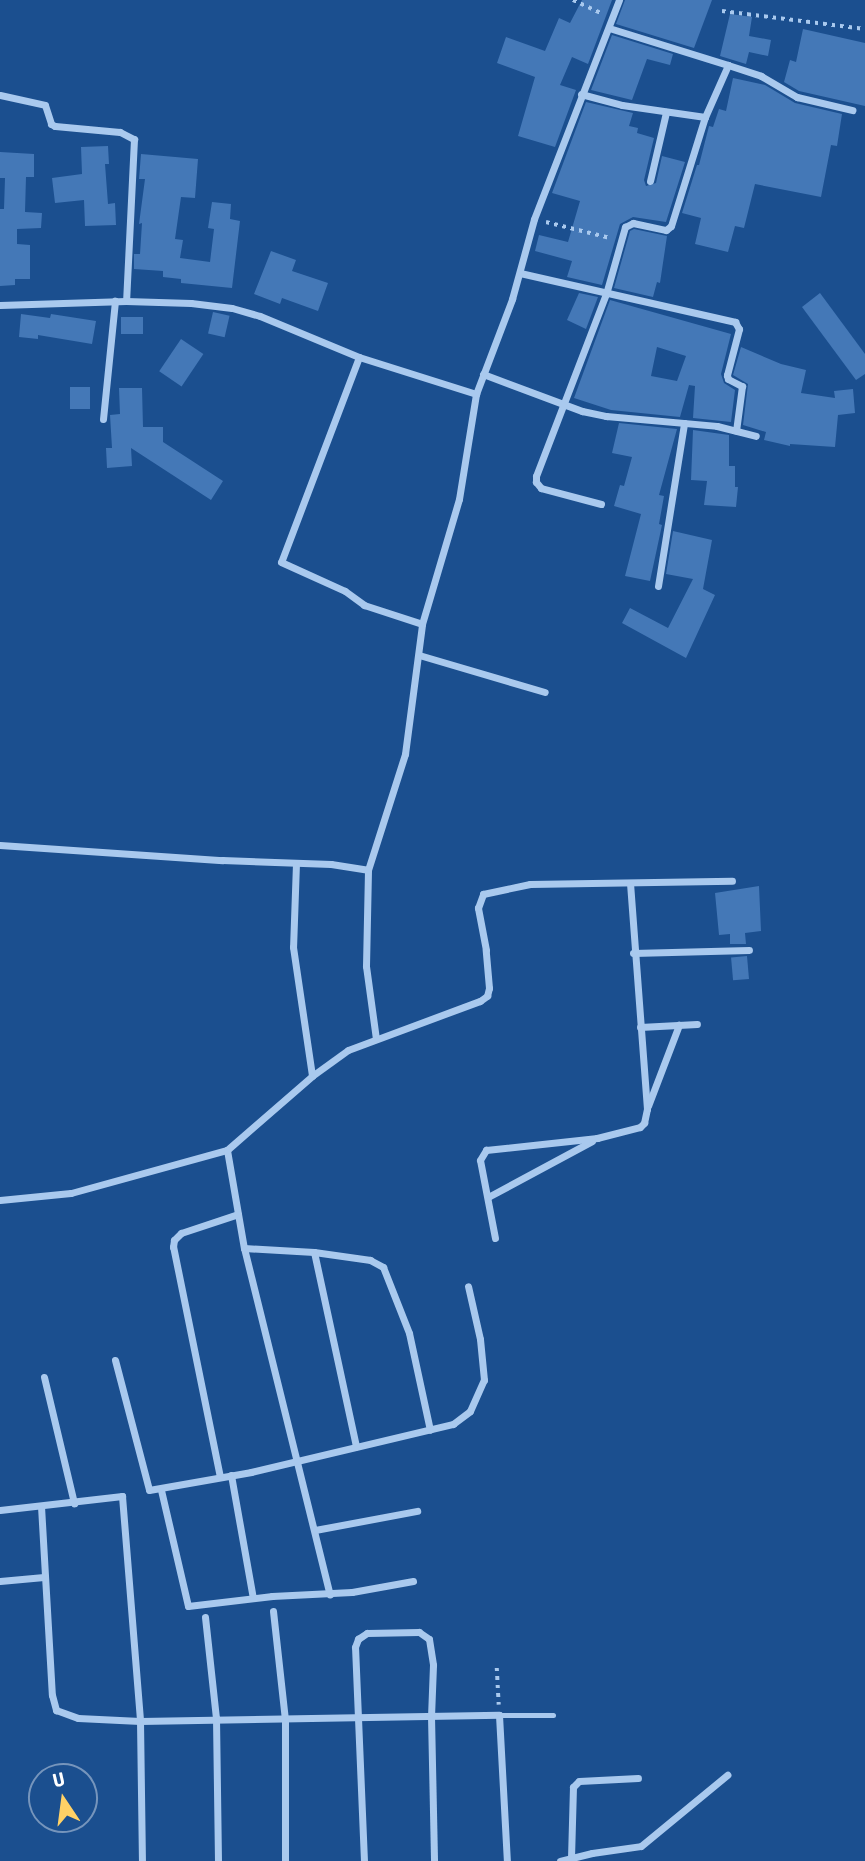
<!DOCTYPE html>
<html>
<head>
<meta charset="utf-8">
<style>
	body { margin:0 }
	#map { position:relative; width:865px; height:1861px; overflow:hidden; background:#1b4f8f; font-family:"Asap Condensed",sans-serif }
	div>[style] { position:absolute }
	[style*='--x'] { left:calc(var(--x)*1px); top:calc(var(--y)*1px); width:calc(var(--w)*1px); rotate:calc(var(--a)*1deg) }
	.building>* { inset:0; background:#4478b7; transform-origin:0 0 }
	.path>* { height:3.5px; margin-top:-1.75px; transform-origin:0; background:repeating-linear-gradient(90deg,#a9c9ee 0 3.5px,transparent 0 8.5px) }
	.service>* { height:5px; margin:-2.5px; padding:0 2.5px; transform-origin:2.5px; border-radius:2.5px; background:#a9c9ee }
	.minor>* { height:7px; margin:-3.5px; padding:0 3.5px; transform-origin:3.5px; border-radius:3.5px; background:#a9c9ee }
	span { translate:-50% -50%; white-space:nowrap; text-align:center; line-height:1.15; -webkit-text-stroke:5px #1b4f8f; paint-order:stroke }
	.north { position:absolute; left:28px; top:1763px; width:70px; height:70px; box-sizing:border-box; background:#1b4f8f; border:2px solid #7695bc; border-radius:50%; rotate:347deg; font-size:19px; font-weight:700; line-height:28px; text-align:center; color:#fff }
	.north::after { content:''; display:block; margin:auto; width:24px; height:32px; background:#ffd166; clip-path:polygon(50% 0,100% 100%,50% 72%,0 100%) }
</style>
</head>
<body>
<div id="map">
	<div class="building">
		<div style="clip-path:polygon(582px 0,612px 0,588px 64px,572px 57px,560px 85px,576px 90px,555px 147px,518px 136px,535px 77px,497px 63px,506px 37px,545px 51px,559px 18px,570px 23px)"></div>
		<div style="clip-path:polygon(625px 0,712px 0,694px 48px,616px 24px)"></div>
		<div style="clip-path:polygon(730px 14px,752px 17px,749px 36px,771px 40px,768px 56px,749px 52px,746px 64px,720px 56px)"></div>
		<div style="clip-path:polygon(803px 29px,865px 43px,865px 106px,799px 91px,784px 82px,790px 60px,796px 62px)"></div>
		<div style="clip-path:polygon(612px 35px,673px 54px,670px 65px,647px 59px,632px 100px,591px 90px)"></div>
		<div style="clip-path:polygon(733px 78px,765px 85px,795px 103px,842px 114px,837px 146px,831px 145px,821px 197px,755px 184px,744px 228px,735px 226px,728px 252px,695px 244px,701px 218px,682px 213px,697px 165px,699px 165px,709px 126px,713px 127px,719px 109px,726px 111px)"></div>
		<div style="clip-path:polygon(586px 102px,633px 113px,629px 126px,638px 128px,637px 133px,654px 138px,644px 180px,646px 186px,656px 183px,662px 156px,685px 162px,666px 222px,633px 217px,620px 224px,602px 285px,567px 277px,572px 261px,535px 251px,539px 235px,568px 242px,580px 201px,552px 193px)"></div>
		<div style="clip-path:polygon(108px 146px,109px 164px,105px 164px,108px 204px,115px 203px,116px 225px,85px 226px,84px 200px,55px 203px,52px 178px,82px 174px,81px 147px)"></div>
		<div style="clip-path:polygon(0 152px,34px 154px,34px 177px,26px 177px,25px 212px,42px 213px,41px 228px,17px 229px,17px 244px,30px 245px,30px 279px,15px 279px,15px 285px,0 286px,0 209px,4px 209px,5px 178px,0 178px)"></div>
		<div style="clip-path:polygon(141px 154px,198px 159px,195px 198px,181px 197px,175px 239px,183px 240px,180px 258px,210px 262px,214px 229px,208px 228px,212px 202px,231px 204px,230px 219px,240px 221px,232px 288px,181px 283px,181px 279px,163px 277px,163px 271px,134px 269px,134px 254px,140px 254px,142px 223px,139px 224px,145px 179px,139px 179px)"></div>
		<div style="clip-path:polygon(634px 229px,667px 236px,660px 283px,657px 282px,653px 297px,614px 288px,630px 231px)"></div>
		<div style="clip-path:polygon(271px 251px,296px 260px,292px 271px,328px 283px,318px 311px,282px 298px,280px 304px,254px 294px)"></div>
		<div style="clip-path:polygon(579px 293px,598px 297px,586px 329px,567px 320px)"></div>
		<div style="clip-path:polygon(820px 293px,865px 354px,865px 374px,856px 380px,802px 307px)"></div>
		<div style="clip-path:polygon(evenodd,610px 300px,731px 334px,721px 374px,724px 383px,735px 390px,731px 422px,693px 418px,695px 386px,689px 385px,680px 417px,611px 410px,574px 398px,610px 300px,657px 347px,686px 356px,677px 381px,651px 376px,657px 347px)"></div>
		<div style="left:213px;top:312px;width:17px;height:22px;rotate:13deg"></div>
		<div style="clip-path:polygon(21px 314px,50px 318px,51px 314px,96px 321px,92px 344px,38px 335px,38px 339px,19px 337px)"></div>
		<div style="left:121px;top:317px;width:22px;height:17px"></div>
		<div style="left:181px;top:339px;width:27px;height:39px;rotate:34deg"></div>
		<div style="clip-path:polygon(741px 347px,781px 364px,806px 370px,801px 393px,835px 398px,834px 391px,853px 389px,855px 413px,838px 415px,835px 447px,790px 444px,790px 446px,764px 440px,766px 432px,743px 425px,748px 384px,733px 375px)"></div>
		<div style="left:70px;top:387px;width:20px;height:22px"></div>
		<div style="clip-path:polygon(119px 388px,142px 388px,143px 427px,163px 427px,163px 442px,223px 481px,211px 500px,131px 448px,132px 466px,107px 468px,106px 448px,112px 448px,110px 415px,120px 414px)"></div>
		<div style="clip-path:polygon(619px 423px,677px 429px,659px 495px,664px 496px,659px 524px,662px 525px,650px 581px,625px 576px,641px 514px,614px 506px,620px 485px,624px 486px,632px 457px,612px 453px)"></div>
		<div style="clip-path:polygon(693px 430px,729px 435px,729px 466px,735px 466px,735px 487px,738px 487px,736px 507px,704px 505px,707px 481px,691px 480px)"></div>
		<div style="clip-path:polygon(673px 531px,712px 540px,703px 589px,715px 595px,686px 658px,622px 623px,630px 608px,668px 628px,693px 579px,666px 574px)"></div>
		<div style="clip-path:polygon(759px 886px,761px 931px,745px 933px,746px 944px,730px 944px,730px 934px,719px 935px,715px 893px)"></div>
		<div style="left:747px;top:956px;width:23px;height:16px;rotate:85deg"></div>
	</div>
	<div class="path">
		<div style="--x:573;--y:0;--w:31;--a:25"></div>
		<div style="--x:722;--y:11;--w:144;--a:7.2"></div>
		<div style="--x:546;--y:222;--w:66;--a:14"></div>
		<div style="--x:497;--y:1668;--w:37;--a:87"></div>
	</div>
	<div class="service">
		<div style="--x:499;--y:1715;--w:54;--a:0"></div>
	</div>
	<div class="minor">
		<div style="--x:609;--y:28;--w:125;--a:17.3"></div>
		<div style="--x:581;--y:94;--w:42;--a:15"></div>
		<div style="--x:622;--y:105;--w:84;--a:8.2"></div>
		<div style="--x:0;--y:95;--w:46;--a:12.5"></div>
		<div style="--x:45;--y:105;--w:20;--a:72"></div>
		<div style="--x:51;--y:124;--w:4;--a:27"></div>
		<div style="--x:55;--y:126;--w:65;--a:5.3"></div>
		<div style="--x:120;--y:132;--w:16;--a:27"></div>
		<div style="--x:134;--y:139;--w:162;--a:92.8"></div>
		<div style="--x:650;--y:181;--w:71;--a:-76.9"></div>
		<div style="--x:520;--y:273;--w:221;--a:12.8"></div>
		<div style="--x:735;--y:322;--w:8;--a:60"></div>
		<div style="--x:739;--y:329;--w:48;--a:104.6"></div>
		<div style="--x:727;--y:375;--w:4;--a:76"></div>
		<div style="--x:728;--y:379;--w:16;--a:27"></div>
		<div style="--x:742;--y:386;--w:45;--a:97.6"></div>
		<div style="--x:0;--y:305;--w:126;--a:-1.8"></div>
		<div style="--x:126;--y:301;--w:65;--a:1.8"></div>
		<div style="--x:191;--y:303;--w:41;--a:7"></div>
		<div style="--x:232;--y:308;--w:29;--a:16"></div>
		<div style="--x:260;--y:316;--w:107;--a:22.5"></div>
		<div style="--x:359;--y:357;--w:123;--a:17.5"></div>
		<div style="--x:359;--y:357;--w:219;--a:110.8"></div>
		<div style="--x:281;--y:562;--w:70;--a:24.4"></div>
		<div style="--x:345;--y:591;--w:24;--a:36"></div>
		<div style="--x:364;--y:605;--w:61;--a:18.1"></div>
		<div style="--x:483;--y:374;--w:106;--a:20.5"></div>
		<div style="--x:582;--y:411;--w:25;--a:12"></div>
		<div style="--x:606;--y:416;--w:111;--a:5.1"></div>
		<div style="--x:717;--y:426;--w:40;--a:14.4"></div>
		<div style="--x:103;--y:419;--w:119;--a:-84.2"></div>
		<div style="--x:601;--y:504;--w:62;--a:-165.1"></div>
		<div style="--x:541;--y:488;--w:8;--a:-130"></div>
		<div style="--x:536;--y:482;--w:6;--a:-90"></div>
		<div style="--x:536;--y:476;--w:195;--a:-69"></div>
		<div style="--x:606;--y:294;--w:70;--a:-74.2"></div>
		<div style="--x:625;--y:227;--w:9;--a:-27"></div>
		<div style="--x:633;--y:223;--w:34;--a:12"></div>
		<div style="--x:666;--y:230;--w:6;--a:-39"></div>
		<div style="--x:671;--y:226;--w:114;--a:-72.7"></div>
		<div style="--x:705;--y:117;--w:57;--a:-66.1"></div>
		<div style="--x:728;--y:65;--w:35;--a:18"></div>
		<div style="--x:761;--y:76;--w:42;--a:30.3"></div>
		<div style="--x:797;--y:97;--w:57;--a:13.3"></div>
		<div style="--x:658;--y:586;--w:165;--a:-80.9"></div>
		<div style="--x:419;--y:655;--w:131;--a:16.4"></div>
		<div style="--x:0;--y:845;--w:223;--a:3.9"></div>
		<div style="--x:222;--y:860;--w:109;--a:2.1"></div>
		<div style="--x:331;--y:864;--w:37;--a:9"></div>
		<div style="--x:296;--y:863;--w:84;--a:92"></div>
		<div style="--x:293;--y:947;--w:130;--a:81.6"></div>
		<div style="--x:633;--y:953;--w:116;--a:-1.5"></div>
		<div style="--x:640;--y:1027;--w:57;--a:-3"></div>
		<div style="--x:376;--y:1039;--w:74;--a:-97.8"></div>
		<div style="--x:366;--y:966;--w:96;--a:-88.8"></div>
		<div style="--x:368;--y:870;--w:122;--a:-72.3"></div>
		<div style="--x:405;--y:754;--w:131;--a:-82.5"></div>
		<div style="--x:422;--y:624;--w:130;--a:-73.5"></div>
		<div style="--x:459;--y:499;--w:106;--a:-80.8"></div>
		<div style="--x:476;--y:394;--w:102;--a:-69.2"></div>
		<div style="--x:512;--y:299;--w:83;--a:-74.6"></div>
		<div style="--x:534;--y:219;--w:235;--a:-68.8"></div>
		<div style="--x:648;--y:1106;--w:87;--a:-69.1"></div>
		<div style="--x:227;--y:1150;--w:99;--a:80.2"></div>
		<div style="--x:244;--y:1248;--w:357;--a:76.1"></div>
		<div style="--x:488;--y:1197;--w:118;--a:-28.3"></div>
		<div style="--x:0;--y:1200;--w:71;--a:-5.6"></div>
		<div style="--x:71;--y:1193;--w:162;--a:-15.4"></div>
		<div style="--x:227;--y:1150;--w:113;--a:-41"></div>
		<div style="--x:312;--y:1076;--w:44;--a:-35.8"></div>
		<div style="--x:348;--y:1050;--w:141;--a:-20.4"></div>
		<div style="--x:480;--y:1001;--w:9;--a:-36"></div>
		<div style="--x:487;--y:996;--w:8;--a:-76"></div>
		<div style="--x:489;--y:988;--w:38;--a:-95"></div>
		<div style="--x:486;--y:950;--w:43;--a:-100.8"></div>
		<div style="--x:478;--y:908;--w:15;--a:-70"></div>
		<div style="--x:483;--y:894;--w:48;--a:-12"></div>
		<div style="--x:530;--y:884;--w:202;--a:-0.9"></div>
		<div style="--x:495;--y:1238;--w:79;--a:-100.9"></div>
		<div style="--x:480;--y:1160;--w:12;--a:-59"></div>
		<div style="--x:486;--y:1150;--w:112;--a:-6.2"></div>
		<div style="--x:597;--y:1138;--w:44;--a:-14.3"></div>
		<div style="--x:640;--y:1127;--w:6;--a:-45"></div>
		<div style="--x:644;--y:1123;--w:14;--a:-78"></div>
		<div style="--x:647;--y:1109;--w:225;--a:-94.3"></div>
		<div style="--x:244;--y:1248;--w:70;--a:3.3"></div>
		<div style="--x:314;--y:1252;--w:57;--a:8.1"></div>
		<div style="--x:370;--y:1260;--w:15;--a:28"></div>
		<div style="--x:383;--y:1267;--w:71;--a:68.5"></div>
		<div style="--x:409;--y:1333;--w:99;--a:77.8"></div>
		<div style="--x:314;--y:1252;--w:199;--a:77.8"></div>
		<div style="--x:115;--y:1360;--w:134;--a:75.3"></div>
		<div style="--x:149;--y:1490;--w:104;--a:-10"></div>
		<div style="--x:251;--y:1472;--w:208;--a:-13.4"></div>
		<div style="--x:453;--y:1424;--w:21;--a:-37"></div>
		<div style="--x:470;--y:1411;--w:34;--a:-66"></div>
		<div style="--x:484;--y:1380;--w:41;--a:-95.6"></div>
		<div style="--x:480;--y:1339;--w:54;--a:-102.8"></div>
		<div style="--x:44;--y:1377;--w:130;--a:76.6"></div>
		<div style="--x:231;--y:1475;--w:125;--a:79.9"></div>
		<div style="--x:220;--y:1477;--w:235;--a:-101.5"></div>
		<div style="--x:173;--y:1247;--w:7;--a:-82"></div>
		<div style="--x:174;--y:1240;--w:10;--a:-45"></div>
		<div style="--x:181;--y:1233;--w:60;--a:-18.4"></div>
		<div style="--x:161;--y:1490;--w:119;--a:76.9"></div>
		<div style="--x:188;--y:1606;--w:85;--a:-6.8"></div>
		<div style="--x:272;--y:1596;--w:80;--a:-2.9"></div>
		<div style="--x:352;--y:1592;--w:62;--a:-10.2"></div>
		<div style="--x:41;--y:1506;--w:189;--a:86.7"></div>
		<div style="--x:52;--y:1695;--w:16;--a:75"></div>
		<div style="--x:56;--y:1710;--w:23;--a:20"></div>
		<div style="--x:78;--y:1718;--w:62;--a:2.8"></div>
		<div style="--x:140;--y:1721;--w:359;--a:-1"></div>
		<div style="--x:499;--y:1715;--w:146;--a:86.9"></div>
		<div style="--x:0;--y:1510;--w:123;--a:-6.5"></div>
		<div style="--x:122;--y:1496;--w:226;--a:85.4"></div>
		<div style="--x:140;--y:1721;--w:140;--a:89.2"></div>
		<div style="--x:315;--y:1530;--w:104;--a:-10.6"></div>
		<div style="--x:0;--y:1581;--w:44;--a:-5.2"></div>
		<div style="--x:273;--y:1611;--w:109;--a:83.7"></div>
		<div style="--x:285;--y:1719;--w:142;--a:90"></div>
		<div style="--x:205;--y:1617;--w:102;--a:83.8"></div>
		<div style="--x:216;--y:1718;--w:143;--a:89.2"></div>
		<div style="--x:571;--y:1858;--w:71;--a:-88.4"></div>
		<div style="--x:573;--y:1787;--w:8;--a:-45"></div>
		<div style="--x:579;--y:1781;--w:59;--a:-2.9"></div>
		<div style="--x:364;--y:1861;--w:214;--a:-92.4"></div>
		<div style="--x:355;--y:1647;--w:9;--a:-69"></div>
		<div style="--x:358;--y:1639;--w:11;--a:-34"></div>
		<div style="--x:367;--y:1633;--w:52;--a:-1.1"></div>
		<div style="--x:419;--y:1632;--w:12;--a:35"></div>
		<div style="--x:429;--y:1639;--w:26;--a:81"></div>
		<div style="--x:433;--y:1665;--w:51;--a:92.2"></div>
		<div style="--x:431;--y:1716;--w:145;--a:88.8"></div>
		<div style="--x:560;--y:1861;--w:33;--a:-14"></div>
		<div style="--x:592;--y:1853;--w:49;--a:-8.1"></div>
		<div style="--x:641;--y:1846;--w:112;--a:-39.5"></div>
	</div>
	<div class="north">U</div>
</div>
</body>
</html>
